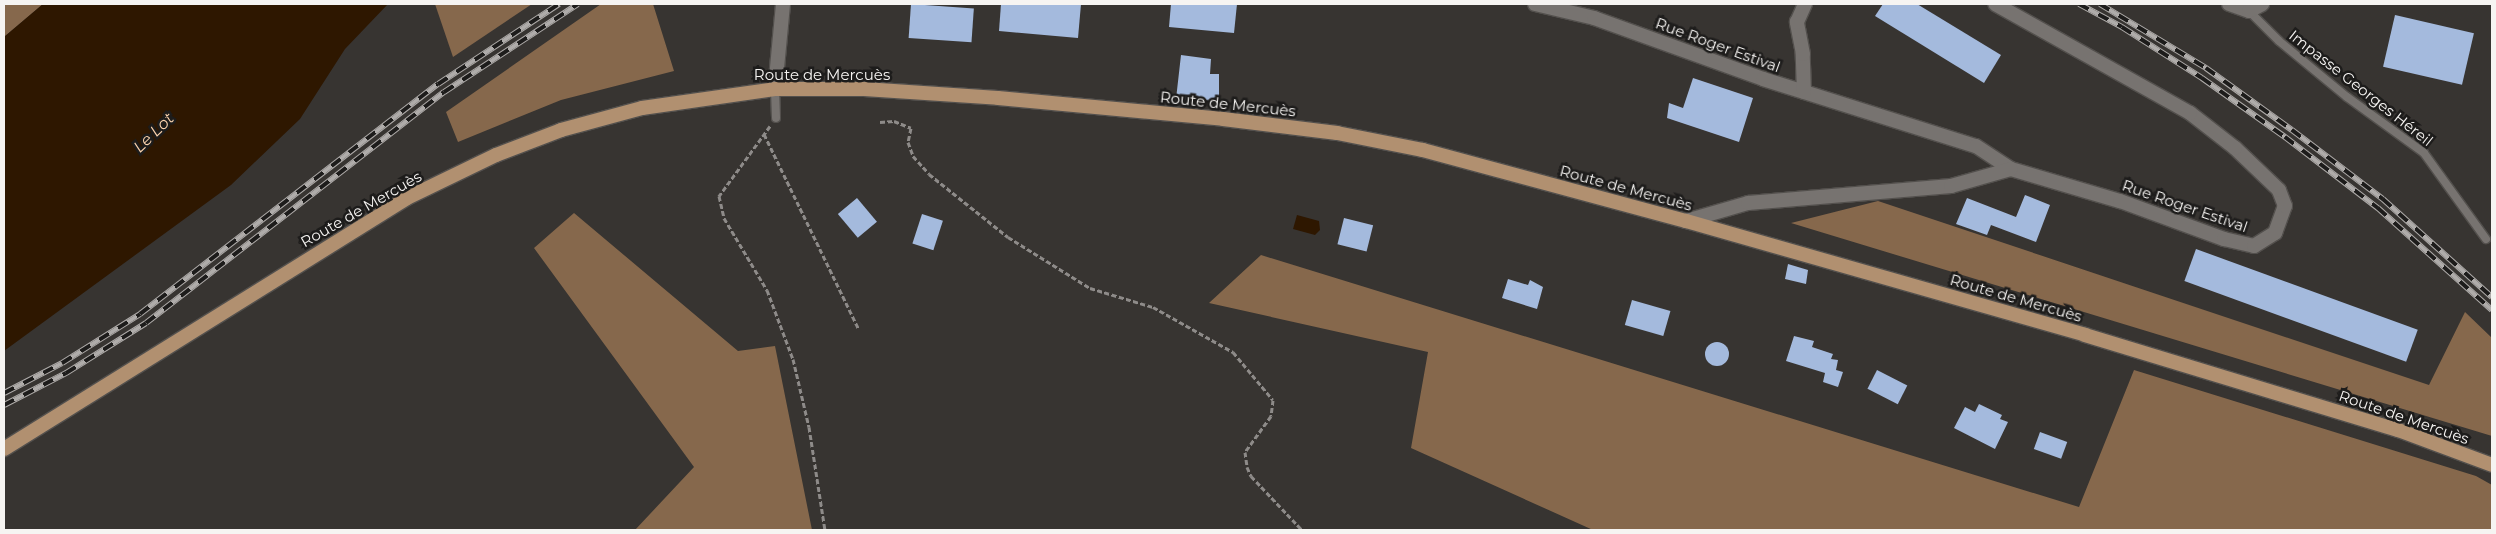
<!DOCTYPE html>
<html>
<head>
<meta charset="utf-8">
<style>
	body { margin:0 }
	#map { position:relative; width:2496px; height:534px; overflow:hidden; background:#373431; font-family:Montserrat,sans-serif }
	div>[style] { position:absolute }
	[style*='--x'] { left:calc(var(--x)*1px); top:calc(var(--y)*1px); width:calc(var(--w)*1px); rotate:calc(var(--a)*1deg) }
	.forest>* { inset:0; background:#86684c }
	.water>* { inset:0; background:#2e1700 }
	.building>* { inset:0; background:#a4badd; transform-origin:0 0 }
	.round { border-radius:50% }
	.path>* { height:3px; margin-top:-1.5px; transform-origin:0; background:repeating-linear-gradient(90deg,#8e8b89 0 5px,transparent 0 7.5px) }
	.roads { filter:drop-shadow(1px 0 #53504d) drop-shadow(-1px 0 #53504d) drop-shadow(0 1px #53504d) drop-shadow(0 -1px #53504d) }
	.service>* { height:8px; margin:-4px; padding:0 4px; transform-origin:4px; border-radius:4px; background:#777370 }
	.minor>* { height:14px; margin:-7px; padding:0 7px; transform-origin:7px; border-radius:7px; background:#777370 }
	.primary>* { height:14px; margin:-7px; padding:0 7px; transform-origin:7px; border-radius:7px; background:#b19070 }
	.rail>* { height:5.5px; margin-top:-2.75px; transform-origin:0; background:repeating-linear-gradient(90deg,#1d1c1b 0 11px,#afacaa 0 22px); box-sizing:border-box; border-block:1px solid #afacaa }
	span { translate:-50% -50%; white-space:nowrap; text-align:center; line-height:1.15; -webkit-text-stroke:5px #1d1c1b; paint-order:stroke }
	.street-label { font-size:15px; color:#f6f4f2 }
	.water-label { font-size:16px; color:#fdd4ae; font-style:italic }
	.frame { position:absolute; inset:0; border:5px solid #f6f4f2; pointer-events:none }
</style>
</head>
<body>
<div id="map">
	<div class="forest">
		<div style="clip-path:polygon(4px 4px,43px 4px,4px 37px)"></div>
		<div style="clip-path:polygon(435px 4px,532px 4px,453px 57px)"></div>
		<div style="clip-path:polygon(601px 4px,653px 4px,674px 71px,561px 100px,458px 142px,446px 112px)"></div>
		<div style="clip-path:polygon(1878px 201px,2429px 385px,2465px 312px,2492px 338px,2492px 436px,1791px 223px)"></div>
		<div style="clip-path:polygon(574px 213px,738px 351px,775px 346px,812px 530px,635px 530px,694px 467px,534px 248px)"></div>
		<div style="clip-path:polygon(1261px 255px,2079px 507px,2134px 370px,2476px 476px,2492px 485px,2492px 530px,1593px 530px,1411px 448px,1428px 352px,1209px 303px)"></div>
	</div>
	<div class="water">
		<div style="clip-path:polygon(43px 4px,388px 4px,345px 49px,300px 119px,231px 185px,4px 351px,4px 37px)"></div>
		<div style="clip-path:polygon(1297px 215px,1319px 221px,1320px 230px,1315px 235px,1293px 229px)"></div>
	</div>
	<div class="building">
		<div style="left:911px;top:4px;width:63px;height:34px;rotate:4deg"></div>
		<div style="clip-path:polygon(1001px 4px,1081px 4px,1078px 38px,999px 31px)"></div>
		<div style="clip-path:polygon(1171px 4px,1237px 4px,1234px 33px,1169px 27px)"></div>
		<div style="clip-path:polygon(1883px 4px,1917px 4px,2001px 55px,1984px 83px,1875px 16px)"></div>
		<div style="left:2395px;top:15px;width:81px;height:53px;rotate:13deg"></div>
		<div style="clip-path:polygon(1181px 55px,1211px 59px,1210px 74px,1219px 74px,1219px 103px,1176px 99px)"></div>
		<div style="clip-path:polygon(1693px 78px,1753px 98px,1739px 142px,1667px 118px,1669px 103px,1683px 108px)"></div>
		<div style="clip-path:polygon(2025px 195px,2050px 205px,2036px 242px,1991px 225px,1987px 235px,1956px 224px,1967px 198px,2016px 217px)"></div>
		<div style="left:857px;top:198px;width:31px;height:25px;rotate:50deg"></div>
		<div style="left:922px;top:214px;width:22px;height:31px;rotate:18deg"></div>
		<div style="left:1344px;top:218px;width:30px;height:27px;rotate:14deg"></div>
		<div style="left:2196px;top:249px;width:236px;height:34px;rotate:20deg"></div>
		<div style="clip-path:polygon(1788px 264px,1808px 270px,1806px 284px,1785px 279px)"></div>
		<div style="clip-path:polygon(1508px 279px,1528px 285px,1530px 280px,1543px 287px,1537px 309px,1502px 298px)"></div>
		<div style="left:1632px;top:300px;width:40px;height:26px;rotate:16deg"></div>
		<div style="clip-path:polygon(1794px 336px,1814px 341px,1812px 347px,1833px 354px,1831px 359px,1838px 360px,1836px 370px,1843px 372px,1838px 387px,1823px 382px,1825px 373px,1786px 361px)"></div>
		<div class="round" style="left:1705px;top:342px;width:24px;height:24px"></div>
		<div style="left:1877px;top:370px;width:34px;height:21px;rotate:27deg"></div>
		<div style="clip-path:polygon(1979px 404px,2002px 415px,2000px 419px,2008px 422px,1995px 449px,1954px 428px,1965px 407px,1975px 412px)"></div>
		<div style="left:2040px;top:432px;width:29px;height:18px;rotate:20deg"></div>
	</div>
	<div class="path">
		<div style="--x:880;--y:122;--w:14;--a:-4"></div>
		<div style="--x:894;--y:121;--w:18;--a:22"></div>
		<div style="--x:911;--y:128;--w:14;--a:102"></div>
		<div style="--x:908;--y:142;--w:15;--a:70"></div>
		<div style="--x:913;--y:156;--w:24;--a:48"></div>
		<div style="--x:929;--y:174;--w:101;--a:38.6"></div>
		<div style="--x:1008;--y:237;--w:97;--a:31.9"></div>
		<div style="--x:1090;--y:288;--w:66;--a:16.8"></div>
		<div style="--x:1153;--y:307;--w:92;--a:29.4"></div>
		<div style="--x:1233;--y:352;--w:62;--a:50.2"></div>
		<div style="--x:1273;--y:400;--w:16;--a:97"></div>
		<div style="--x:1271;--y:416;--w:44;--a:125.8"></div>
		<div style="--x:1245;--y:452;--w:15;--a:82"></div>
		<div style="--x:1247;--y:467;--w:10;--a:66"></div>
		<div style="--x:1251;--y:476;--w:74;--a:46.6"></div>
		<div style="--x:770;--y:126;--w:87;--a:126.1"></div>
		<div style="--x:719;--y:196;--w:23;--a:77"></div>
		<div style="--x:724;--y:218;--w:84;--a:59.2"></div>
		<div style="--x:767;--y:290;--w:74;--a:69.4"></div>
		<div style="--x:793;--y:359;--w:70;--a:76.8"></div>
		<div style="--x:809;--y:427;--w:104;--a:81.2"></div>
		<div style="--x:764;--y:134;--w:216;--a:64.1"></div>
	</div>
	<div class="roads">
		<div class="service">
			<div style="--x:2249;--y:11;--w:42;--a:45"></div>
			<div style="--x:2279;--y:41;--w:88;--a:39.5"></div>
			<div style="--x:2347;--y:97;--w:95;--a:36"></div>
			<div style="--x:2424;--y:153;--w:106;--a:54.2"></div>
			<div style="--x:775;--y:89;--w:29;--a:88"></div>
		</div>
		<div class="minor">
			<div style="--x:1535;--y:4;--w:61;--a:13.3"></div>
			<div style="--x:1594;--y:18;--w:180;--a:19.8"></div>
			<div style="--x:1763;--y:79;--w:223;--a:17.5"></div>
			<div style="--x:1976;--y:146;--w:42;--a:33.3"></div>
			<div style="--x:2011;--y:169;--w:114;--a:16.4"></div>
			<div style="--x:2120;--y:201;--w:111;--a:20.1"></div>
			<div style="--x:2224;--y:239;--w:31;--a:13"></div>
			<div style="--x:2254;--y:246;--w:25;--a:-32"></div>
			<div style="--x:2275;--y:233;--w:29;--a:-70"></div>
			<div style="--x:2285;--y:206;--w:17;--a:-111"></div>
			<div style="--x:2279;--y:190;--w:61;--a:-136.3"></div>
			<div style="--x:2235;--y:148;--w:57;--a:-142.1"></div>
			<div style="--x:2190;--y:113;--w:223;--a:-150.8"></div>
			<div style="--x:2229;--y:4;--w:21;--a:19"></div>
			<div style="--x:2249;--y:11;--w:15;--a:-28"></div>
			<div style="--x:775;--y:89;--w:85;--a:-84.6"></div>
			<div style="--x:1804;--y:92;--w:38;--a:-92"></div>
			<div style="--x:1803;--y:54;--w:33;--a:-101"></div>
			<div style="--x:1797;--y:22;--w:20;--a:-66"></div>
			<div style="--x:1686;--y:221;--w:65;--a:-16.2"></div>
			<div style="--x:1748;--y:203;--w:204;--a:-4.8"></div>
			<div style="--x:1951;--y:186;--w:62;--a:-15.8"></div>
		</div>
		<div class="primary">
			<div style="--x:4;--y:449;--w:473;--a:-31.9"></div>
			<div style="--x:405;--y:199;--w:101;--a:-25.8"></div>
			<div style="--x:496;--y:155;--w:70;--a:-21"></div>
			<div style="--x:561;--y:130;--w:84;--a:-15.2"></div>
			<div style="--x:642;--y:108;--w:134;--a:-8.1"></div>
			<div style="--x:775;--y:89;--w:89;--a:0"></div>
			<div style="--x:864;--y:89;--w:134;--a:3.8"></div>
			<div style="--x:998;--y:98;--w:226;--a:5.3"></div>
			<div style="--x:1223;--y:119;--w:115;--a:7"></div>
			<div style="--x:1337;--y:133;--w:88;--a:11.2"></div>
			<div style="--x:1423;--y:150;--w:272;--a:15.1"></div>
			<div style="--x:1686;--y:221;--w:415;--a:15.9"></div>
			<div style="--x:2085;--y:335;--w:327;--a:16.9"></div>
			<div style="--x:2398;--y:430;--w:100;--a:20.4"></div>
		</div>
	</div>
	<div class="rail">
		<div style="--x:2079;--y:4;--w:49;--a:28.1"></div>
		<div style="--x:2122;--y:27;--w:95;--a:32.5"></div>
		<div style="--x:2202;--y:78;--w:102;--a:35.4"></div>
		<div style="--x:2285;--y:137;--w:117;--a:37.4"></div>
		<div style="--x:2378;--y:208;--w:153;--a:41.8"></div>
		<div style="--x:2100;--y:4;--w:124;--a:31.1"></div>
		<div style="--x:2206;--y:68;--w:106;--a:35.8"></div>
		<div style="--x:2292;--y:130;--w:114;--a:37.2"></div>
		<div style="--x:2383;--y:199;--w:147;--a:42"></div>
		<div style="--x:4;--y:393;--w:65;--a:-27.3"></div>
		<div style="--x:62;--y:363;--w:92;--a:-32.1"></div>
		<div style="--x:140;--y:314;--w:376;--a:-37.7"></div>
		<div style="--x:438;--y:84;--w:145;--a:-33.5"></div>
		<div style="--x:4;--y:405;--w:70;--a:-27.3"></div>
		<div style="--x:66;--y:373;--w:94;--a:-32"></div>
		<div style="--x:146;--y:323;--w:377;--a:-37.8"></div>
		<div style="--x:444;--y:92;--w:160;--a:-33.3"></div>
	</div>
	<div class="street-label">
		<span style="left:1718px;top:45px;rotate:20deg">Rue Roger Estival</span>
		<span style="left:822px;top:75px">Route de Mercuès</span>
		<span style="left:2361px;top:88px;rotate:38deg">Impasse Georges Héreil</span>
		<span style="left:1228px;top:104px;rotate:6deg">Route de Mercuès</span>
		<span style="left:1626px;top:188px;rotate:15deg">Route de Mercuès</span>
		<span style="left:2185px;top:206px;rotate:19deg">Rue Roger Estival</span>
		<span style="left:361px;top:209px;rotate:-30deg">Route de Mercuès</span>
		<span style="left:2016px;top:298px;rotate:16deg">Route de Mercuès</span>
		<span style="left:2404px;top:417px;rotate:19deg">Route de Mercuès</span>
	</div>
	<div class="water-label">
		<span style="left:154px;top:133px;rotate:-44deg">Le Lot</span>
	</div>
	<div class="frame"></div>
</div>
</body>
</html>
